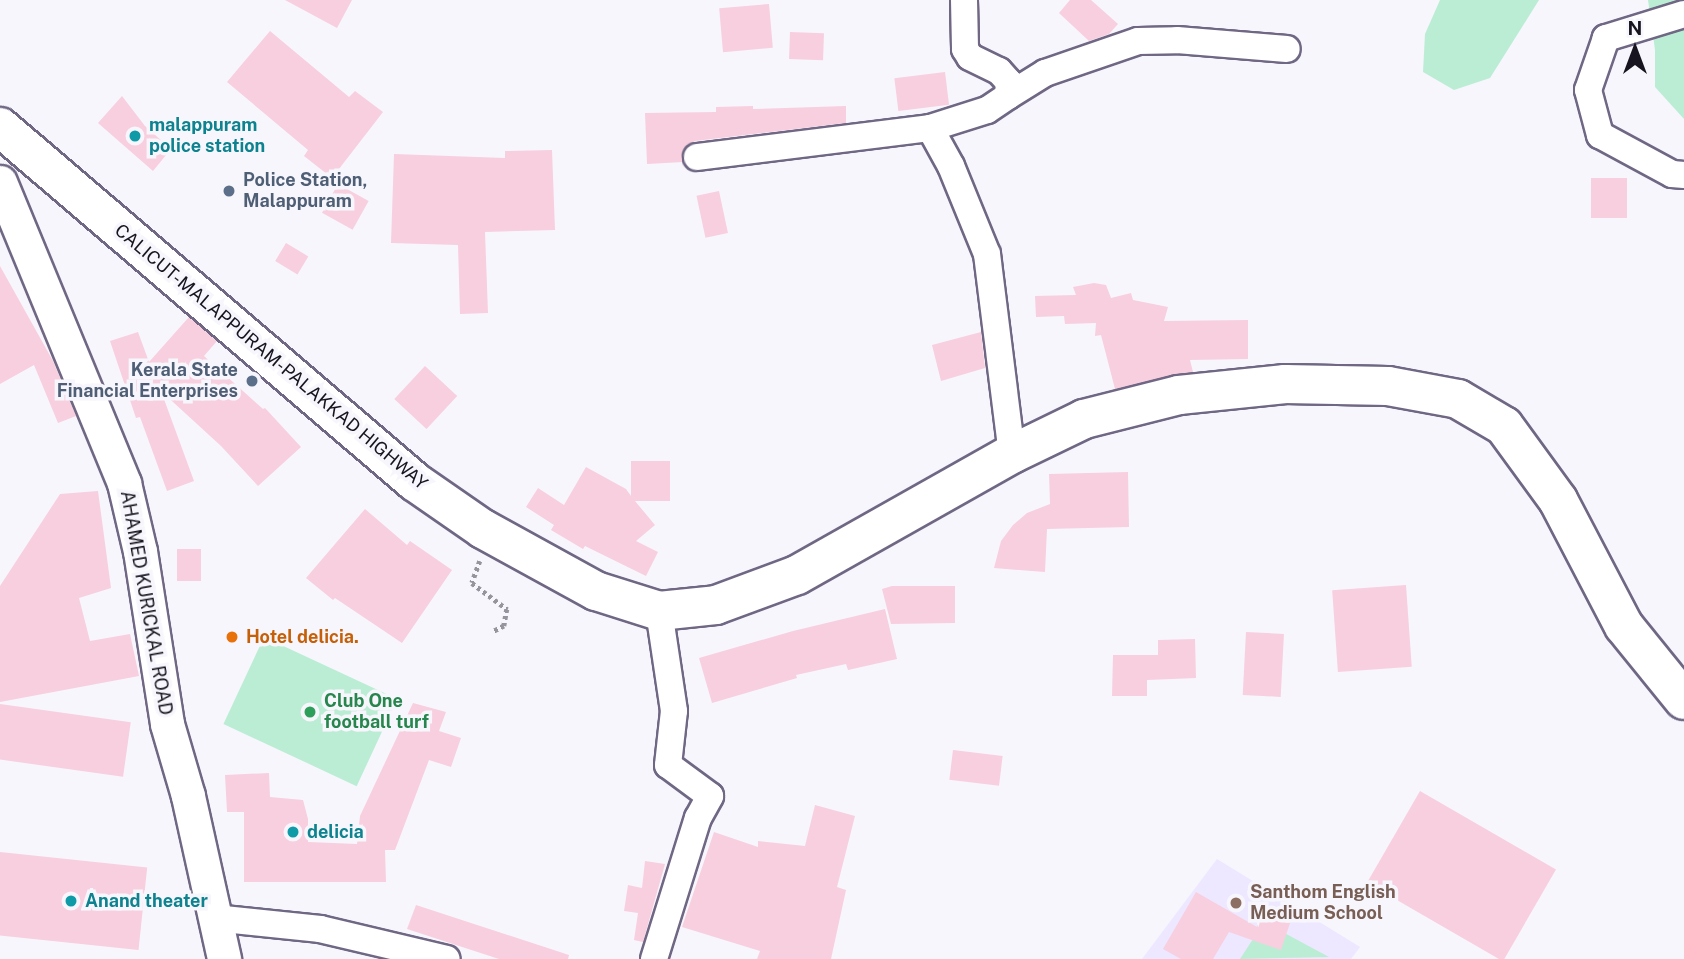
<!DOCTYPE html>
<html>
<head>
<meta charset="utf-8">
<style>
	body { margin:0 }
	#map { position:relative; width:1684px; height:959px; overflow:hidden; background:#f7f6fc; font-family:"Public Sans",sans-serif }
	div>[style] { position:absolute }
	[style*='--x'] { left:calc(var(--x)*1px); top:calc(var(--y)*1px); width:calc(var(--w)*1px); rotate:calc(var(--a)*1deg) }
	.built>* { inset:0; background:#ede7ff }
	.green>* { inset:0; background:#bbedd4; transform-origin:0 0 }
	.building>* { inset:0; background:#f8cfde; transform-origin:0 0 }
	.path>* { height:4.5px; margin-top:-2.25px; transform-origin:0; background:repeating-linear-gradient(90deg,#96949c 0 3.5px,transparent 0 7px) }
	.roads { filter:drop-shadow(2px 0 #6f6784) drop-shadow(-2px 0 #6f6784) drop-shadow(0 2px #6f6784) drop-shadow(0 -2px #6f6784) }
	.minor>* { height:26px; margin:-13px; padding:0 13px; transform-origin:13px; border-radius:13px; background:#fff }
	.major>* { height:33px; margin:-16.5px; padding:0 16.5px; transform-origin:16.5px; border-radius:16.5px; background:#fff }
	.highway>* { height:38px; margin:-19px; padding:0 19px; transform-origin:19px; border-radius:19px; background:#fff }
	.dots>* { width:19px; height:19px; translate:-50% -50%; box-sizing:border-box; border:4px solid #f7f6fc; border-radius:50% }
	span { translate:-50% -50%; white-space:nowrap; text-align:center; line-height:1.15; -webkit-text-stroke:7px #f7f6fc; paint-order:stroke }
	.culture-label { font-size:18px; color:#0d838f; font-weight:700 }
	.left { translate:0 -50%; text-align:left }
	.service-label { font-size:18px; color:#4e5e75; font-weight:700 }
	.right { translate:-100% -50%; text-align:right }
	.street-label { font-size:18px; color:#17141f }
	.food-label { font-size:18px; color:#c56008; font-weight:700 }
	.leisure-label { font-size:18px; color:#27864d; font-weight:700 }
	.education-label { font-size:18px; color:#785e54; font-weight:700 }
	.north { position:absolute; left:1600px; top:14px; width:70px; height:70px; -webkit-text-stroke:5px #f7f6fc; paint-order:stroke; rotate:0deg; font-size:19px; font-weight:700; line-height:28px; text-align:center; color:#17141f }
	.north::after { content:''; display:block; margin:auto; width:24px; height:32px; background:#17141f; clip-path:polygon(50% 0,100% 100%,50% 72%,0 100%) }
</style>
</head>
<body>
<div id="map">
	<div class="built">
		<div style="clip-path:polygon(1217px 859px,1360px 947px,1351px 959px,1142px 959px)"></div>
	</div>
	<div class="green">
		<div style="clip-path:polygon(1440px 0,1539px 0,1490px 78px,1454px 90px,1423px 72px,1425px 34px)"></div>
		<div style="clip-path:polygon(1648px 0,1684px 0,1684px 119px,1655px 87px,1655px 50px)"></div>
		<div style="left:264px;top:637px;width:147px;height:96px;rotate:25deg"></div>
		<div style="clip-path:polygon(1264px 922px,1329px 957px,1240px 959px)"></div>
	</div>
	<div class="building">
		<div style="clip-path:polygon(285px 0,352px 0,337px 28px)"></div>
		<div style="clip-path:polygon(1070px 0,1091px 0,1118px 24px,1109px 34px,1089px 41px,1059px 13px)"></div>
		<div style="left:769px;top:4px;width:44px;height:50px;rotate:85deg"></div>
		<div style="clip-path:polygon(270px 31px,349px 97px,355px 91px,383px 112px,332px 178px,304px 156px,308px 150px,227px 82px)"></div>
		<div style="left:790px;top:32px;width:34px;height:27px;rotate:2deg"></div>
		<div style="left:945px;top:72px;width:33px;height:51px;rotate:83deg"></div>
		<div style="clip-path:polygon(122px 96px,145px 126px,171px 149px,153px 171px,98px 123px)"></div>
		<div style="clip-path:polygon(753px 106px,753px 109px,846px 106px,846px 123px,695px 141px,683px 150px,683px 162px,647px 164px,645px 113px,716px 112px,716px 107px)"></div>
		<div style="clip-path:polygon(552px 150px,555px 230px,485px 232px,488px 313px,460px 314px,458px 245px,391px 243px,394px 154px,505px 158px,505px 151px)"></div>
		<div style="left:1627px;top:178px;width:40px;height:36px;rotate:90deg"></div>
		<div style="left:338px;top:184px;width:35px;height:33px;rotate:29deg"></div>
		<div style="left:719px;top:191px;width:43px;height:23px;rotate:78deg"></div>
		<div style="left:286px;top:243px;width:26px;height:21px;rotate:31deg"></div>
		<div style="clip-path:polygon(0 266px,53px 361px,76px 416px,58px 423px,34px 365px,0 384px)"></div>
		<div style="clip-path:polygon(1094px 283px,1106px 285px,1111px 298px,1131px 293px,1133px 300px,1168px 307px,1164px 321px,1248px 320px,1248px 359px,1190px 360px,1193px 372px,1115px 389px,1101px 335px,1095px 336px,1096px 323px,1065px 324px,1064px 316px,1036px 317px,1035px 296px,1076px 295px,1073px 287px)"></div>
		<div style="clip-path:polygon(189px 317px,217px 341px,204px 356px,263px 409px,265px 408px,301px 447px,258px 486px,221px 446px,161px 391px,194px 481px,167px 491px,140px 417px,136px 418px,110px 341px,138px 332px,149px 362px)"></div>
		<div style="clip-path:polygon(981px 332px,985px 368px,941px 381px,932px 345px)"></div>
		<div style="left:425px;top:366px;width:44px;height:45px;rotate:43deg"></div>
		<div style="clip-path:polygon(631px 461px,670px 461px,670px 501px,635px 501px,655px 525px,636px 541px,658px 552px,646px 576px,585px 546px,583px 549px,551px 530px,554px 525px,526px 507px,538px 488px,564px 505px,586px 467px,626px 489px,631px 496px)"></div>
		<div style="clip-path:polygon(1128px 472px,1129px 527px,1047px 529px,1045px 572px,994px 568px,1001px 541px,1013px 525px,1027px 513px,1050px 504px,1049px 474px)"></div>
		<div style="clip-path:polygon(98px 491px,111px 588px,79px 598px,90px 641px,130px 634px,139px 676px,0 702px,0 586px,60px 494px)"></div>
		<div style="clip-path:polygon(365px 509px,407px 545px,410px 541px,452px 570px,402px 643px,335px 598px,333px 600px,306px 578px)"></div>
		<div style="left:177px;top:549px;width:24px;height:32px"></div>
		<div style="left:1406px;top:585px;width:82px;height:74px;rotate:86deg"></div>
		<div style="clip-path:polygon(892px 586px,955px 586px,955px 623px,891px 624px,882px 589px)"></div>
		<div style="clip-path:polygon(885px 609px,897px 659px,848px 670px,846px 664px,796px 675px,797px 678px,712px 703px,699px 658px,793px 631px)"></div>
		<div style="left:1246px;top:632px;width:38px;height:63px;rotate:3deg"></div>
		<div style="clip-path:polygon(1195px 639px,1196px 678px,1147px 680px,1147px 696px,1112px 696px,1113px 655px,1158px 655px,1158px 640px)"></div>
		<div style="clip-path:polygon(413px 703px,446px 712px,439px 731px,461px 738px,451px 767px,429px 760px,395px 850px,385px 850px,386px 882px,244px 882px,244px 812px,227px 812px,225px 775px,269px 773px,270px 797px,303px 800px,308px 819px,308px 842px,357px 844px,360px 816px)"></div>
		<div style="left:0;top:704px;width:132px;height:55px;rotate:8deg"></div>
		<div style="left:953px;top:750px;width:50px;height:30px;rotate:7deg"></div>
		<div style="left:1420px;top:791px;width:157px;height:106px;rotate:30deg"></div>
		<div style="clip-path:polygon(815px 805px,855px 816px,837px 887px,846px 890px,831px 959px,757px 959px,760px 951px,682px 927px,714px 832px,758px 847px,758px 841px,805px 846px)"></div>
		<div style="left:0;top:852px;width:148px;height:83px;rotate:6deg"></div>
		<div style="clip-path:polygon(645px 861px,665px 864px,643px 942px,634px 940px,638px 913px,624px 911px,628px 885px,642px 888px)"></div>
		<div style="clip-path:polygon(1196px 892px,1257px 927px,1264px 907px,1292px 917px,1281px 950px,1229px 932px,1213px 959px,1181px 959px,1163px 949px)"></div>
		<div style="clip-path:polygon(416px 905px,569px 955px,568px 959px,499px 959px,407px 929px)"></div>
	</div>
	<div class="path">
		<div style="--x:480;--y:561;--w:23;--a:110"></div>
		<div style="--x:472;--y:583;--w:44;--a:36.6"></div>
		<div style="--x:507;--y:609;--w:17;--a:100"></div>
		<div style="--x:504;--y:626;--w:13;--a:153"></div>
	</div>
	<div class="roads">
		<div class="minor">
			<div style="--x:964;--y:0;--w:49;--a:88.8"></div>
			<div style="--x:965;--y:49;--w:9;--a:58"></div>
			<div style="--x:970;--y:57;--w:32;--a:26"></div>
			<div style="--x:999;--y:71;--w:15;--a:48"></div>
			<div style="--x:1009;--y:82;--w:14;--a:94"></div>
			<div style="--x:1008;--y:96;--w:25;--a:146"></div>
			<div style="--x:987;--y:110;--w:60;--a:162.5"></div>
			<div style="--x:930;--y:128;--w:43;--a:61.1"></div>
			<div style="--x:951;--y:166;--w:95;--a:67.8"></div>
			<div style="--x:987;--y:254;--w:202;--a:82.9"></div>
			<div style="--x:1684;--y:14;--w:82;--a:162.9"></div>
			<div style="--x:1606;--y:38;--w:55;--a:109.1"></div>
			<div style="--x:1588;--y:90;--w:47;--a:75.1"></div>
			<div style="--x:1600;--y:135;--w:82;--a:28.4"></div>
			<div style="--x:1672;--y:174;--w:12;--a:5"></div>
			<div style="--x:1008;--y:96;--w:44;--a:-31.9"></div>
			<div style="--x:1045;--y:73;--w:98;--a:-19"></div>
			<div style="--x:1138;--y:41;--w:39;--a:-1"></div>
			<div style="--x:1177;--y:40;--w:110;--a:4.7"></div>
			<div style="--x:697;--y:157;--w:235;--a:-7.1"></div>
			<div style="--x:214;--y:918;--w:107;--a:5.9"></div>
			<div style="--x:320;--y:929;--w:130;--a:13.3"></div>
			<div style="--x:654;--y:959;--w:148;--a:-72.7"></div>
			<div style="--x:698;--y:818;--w:25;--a:-61"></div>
			<div style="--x:710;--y:796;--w:52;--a:-143.6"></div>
			<div style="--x:668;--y:765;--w:54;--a:-83.7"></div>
			<div style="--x:674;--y:711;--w:101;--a:-98.5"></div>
		</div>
		<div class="major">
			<div style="--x:0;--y:182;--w:326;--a:67.6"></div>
			<div style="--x:124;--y:483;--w:70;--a:76.8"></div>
			<div style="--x:140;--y:551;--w:175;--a:81.1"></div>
			<div style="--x:167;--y:724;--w:75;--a:73.7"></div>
			<div style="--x:188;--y:796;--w:167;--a:77.5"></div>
		</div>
		<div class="highway">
			<div style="--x:0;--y:127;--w:546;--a:40.54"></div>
			<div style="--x:415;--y:482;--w:83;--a:34.7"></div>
			<div style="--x:483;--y:529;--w:129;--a:28.8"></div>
			<div style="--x:596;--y:591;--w:66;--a:17.6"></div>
			<div style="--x:659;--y:611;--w:57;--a:-6"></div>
			<div style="--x:716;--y:605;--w:86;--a:-20.3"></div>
			<div style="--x:797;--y:575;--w:247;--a:-29.4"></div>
			<div style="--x:1012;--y:454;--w:80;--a:-25.9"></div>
			<div style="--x:1084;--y:419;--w:98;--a:-14.2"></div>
			<div style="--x:1179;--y:395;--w:107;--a:-5.9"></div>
			<div style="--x:1285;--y:384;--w:103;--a:1.1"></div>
			<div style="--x:1388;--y:386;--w:71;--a:10.5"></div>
			<div style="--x:1458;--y:399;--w:53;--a:30.4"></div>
			<div style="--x:1504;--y:426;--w:92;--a:53.9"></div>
			<div style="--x:1558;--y:500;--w:142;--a:62.4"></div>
			<div style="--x:1624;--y:626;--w:95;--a:51"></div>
		</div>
	</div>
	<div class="dots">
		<div style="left:135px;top:136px;background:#0f9aa8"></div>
		<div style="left:229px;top:191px;background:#5c6f8a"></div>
		<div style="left:252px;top:381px;background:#5c6f8a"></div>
		<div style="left:232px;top:637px;background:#e8710a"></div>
		<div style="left:310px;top:712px;background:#2e9e5b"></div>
		<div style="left:293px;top:832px;background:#0f9aa8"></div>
		<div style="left:71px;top:901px;background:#0f9aa8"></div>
		<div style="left:1236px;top:903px;background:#8d6e63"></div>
	</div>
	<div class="culture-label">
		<span class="left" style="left:149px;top:136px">malappuram<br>police station</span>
		<span class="left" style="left:307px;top:832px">delicia</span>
		<span class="left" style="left:85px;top:901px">Anand theater</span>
	</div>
	<div class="service-label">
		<span class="left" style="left:243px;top:191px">Police Station,<br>Malappuram</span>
		<span class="right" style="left:238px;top:381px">Kerala State<br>Financial Enterprises</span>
	</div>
	<div class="street-label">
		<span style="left:271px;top:357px;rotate:40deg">CALICUT-MALAPPURAM-PALAKKAD HIGHWAY</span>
		<span style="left:146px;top:603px;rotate:80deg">AHAMED KURICKAL ROAD</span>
	</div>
	<div class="food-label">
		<span class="left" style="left:246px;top:637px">Hotel delicia.</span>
	</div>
	<div class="leisure-label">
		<span class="left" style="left:324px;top:712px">Club One<br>football turf</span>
	</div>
	<div class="education-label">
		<span class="left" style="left:1250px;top:903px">Santhom English<br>Medium School</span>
	</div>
	<div class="north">N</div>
</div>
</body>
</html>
